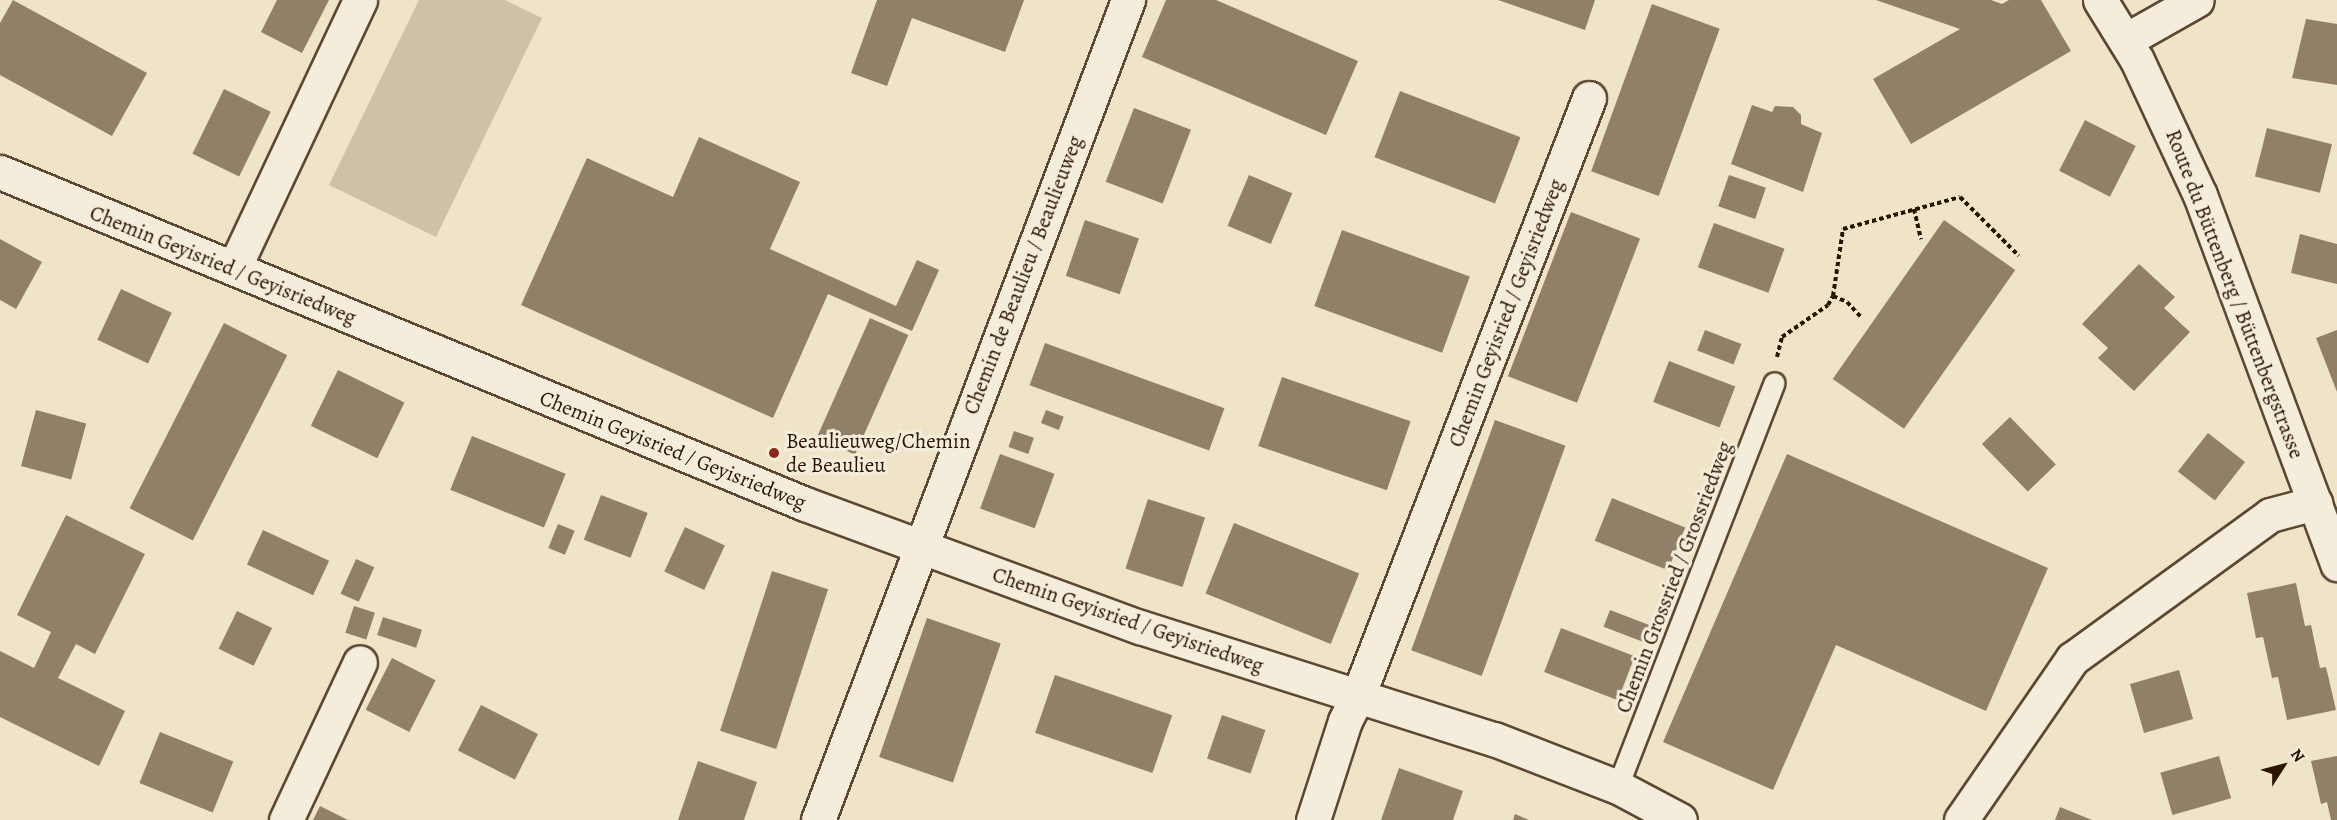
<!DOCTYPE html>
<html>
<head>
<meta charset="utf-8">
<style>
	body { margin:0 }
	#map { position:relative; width:2337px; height:820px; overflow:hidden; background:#efe4c7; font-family:Alegreya,serif }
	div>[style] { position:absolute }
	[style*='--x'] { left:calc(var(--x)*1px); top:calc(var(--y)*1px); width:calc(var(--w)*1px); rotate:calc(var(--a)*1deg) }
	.green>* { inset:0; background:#cec1a5 }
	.building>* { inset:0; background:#918067; transform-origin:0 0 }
	.path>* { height:4px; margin-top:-2px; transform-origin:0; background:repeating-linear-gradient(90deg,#2b1400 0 4.5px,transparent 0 7.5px) }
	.roads { filter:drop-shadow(2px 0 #5c4832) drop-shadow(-2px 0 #5c4832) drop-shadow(0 2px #5c4832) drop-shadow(0 -2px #5c4832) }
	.service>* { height:20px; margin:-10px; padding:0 10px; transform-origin:10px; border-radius:10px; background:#f5eddb }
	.minor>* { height:33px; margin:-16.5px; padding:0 16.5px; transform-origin:16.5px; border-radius:16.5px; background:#f5eddb }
	.tertiary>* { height:33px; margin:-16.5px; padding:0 16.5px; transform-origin:16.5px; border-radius:16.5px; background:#f5eddb }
	.dots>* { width:16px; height:16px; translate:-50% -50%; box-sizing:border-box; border:3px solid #f5eddb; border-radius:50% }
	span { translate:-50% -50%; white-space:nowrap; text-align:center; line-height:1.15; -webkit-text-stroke:6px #f5eddb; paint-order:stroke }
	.street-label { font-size:21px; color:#2b1400 }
	.poi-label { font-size:21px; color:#2b1400 }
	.left { translate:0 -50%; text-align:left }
	.north { position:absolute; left:2253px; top:736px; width:60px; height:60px; -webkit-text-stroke:4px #f5eddb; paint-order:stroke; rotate:54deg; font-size:16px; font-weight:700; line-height:24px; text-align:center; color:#2b1400 }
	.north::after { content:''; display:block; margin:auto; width:21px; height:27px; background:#2b1400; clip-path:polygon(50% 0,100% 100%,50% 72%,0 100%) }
</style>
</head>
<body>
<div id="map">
	<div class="green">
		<div style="clip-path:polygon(419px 0,505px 0,542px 18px,436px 237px,329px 185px)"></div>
	</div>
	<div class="building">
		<div style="clip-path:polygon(13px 0,147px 73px,112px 136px,0 75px,0 23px)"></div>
		<div style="clip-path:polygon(277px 0,329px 0,302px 53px,261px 32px)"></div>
		<div style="clip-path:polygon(877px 0,1024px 0,1005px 52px,912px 18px,887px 86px,851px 73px)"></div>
		<div style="clip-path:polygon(1166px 0,1216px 0,1358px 61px,1326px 135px,1142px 57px)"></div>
		<div style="clip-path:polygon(1498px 0,1595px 0,1585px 30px)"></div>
		<div style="clip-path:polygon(1876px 0,1991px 0,2002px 4px,2009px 0,2041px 0,2071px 51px,1911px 144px,1873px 79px,1960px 29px)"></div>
		<div style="left:1652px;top:4px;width:72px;height:178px;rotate:20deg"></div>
		<div style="clip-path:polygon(2306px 19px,2337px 24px,2337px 85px,2292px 78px)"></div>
		<div style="left:224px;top:89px;width:52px;height:72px;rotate:26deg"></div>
		<div style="left:1400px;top:91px;width:129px;height:71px;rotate:21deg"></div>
		<div style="clip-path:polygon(1752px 105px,1772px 112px,1775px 106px,1793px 107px,1801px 115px,1801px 124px,1822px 133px,1803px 192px,1731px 164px)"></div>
		<div style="left:1134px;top:108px;width:61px;height:79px;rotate:21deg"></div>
		<div style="left:2085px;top:120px;width:57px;height:57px;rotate:27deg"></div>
		<div style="left:2267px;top:128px;width:67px;height:50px;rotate:14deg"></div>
		<div style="clip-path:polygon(699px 137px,800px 182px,770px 249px,896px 306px,917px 260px,939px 270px,912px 331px,828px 294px,773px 418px,521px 305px,587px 158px,673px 197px)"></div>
		<div style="left:1249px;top:175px;width:47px;height:55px;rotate:23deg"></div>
		<div style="left:1729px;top:175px;width:39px;height:33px;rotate:19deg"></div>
		<div style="left:1571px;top:212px;width:74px;height:176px;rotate:21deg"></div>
		<div style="left:1085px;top:220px;width:57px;height:59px;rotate:19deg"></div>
		<div style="left:1944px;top:220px;width:87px;height:194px;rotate:35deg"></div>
		<div style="left:1714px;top:223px;width:75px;height:47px;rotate:20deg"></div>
		<div style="left:1342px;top:230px;width:136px;height:81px;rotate:20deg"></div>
		<div style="clip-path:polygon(2300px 234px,2337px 244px,2337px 284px,2291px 273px)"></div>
		<div style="clip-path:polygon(0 239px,42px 262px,16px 309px,0 300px)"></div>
		<div style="clip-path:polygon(2139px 264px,2175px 297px,2164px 308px,2190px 332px,2134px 391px,2098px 358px,2108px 348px,2082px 324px)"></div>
		<div style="left:121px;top:289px;width:56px;height:56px;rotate:25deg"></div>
		<div style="left:870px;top:318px;width:42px;height:131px;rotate:24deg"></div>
		<div style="left:224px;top:323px;width:71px;height:208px;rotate:27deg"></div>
		<div style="left:1705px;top:330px;width:39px;height:22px;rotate:21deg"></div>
		<div style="clip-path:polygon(2337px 330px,2337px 392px,2316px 338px)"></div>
		<div style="left:1045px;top:343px;width:191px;height:45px;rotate:20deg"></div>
		<div style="left:1669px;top:361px;width:71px;height:44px;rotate:21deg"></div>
		<div style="left:338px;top:370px;width:74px;height:62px;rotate:26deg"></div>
		<div style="left:1282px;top:377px;width:136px;height:73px;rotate:19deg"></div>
		<div style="left:36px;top:410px;width:52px;height:58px;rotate:15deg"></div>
		<div style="left:1046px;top:410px;width:19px;height:14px;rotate:21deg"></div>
		<div style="left:2010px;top:417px;width:66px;height:39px;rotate:46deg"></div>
		<div style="left:1495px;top:420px;width:75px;height:245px;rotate:20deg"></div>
		<div style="left:1014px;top:431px;width:21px;height:17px;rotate:19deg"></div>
		<div style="left:2208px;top:433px;width:47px;height:49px;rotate:38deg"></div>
		<div style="left:472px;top:436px;width:101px;height:58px;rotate:22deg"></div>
		<div style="left:1000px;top:454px;width:58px;height:58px;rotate:20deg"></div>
		<div style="clip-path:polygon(1787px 454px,2048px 568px,1986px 711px,1836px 645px,1773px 790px,1663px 742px)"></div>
		<div style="left:601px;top:495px;width:50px;height:48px;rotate:21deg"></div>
		<div style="left:1612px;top:498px;width:79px;height:46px;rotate:22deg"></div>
		<div style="left:1148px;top:499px;width:60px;height:73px;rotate:18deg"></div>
		<div style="clip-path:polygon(66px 515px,145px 554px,95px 654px,76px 644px,58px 678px,125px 711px,99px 766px,0 717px,0 651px,34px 668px,51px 632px,17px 615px)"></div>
		<div style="left:1234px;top:523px;width:135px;height:76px;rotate:22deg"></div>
		<div style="left:558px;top:524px;width:18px;height:26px;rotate:22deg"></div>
		<div style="left:685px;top:527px;width:44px;height:49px;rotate:25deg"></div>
		<div style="left:263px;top:530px;width:73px;height:38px;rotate:25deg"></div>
		<div style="left:356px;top:559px;width:20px;height:38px;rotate:24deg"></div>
		<div style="left:772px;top:571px;width:59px;height:168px;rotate:18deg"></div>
		<div style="clip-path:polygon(2296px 583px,2305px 626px,2311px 625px,2320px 668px,2326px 667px,2336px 710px,2287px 720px,2278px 677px,2272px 678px,2263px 637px,2256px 638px,2247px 593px)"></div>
		<div style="left:354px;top:606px;width:22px;height:28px;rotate:18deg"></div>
		<div style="left:1610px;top:610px;width:42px;height:18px;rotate:21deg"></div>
		<div style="left:237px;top:611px;width:39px;height:42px;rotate:26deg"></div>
		<div style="left:383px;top:617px;width:41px;height:19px;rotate:18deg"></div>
		<div style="left:927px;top:618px;width:78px;height:147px;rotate:19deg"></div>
		<div style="left:1561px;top:628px;width:79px;height:47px;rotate:21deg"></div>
		<div style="left:392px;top:658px;width:49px;height:58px;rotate:27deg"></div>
		<div style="left:2179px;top:670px;width:51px;height:51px;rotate:74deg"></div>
		<div style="left:1055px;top:675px;width:124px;height:61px;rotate:19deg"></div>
		<div style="left:481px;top:705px;width:64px;height:51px;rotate:27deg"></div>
		<div style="left:1222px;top:715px;width:46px;height:46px;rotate:19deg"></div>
		<div style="left:160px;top:732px;width:79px;height:55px;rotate:22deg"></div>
		<div style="left:2219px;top:756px;width:44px;height:61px;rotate:74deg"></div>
		<div style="clip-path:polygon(2337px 756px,2337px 820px,2331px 820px,2327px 802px,2321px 804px,2311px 761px)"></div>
		<div style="clip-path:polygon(698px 761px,757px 782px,744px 820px,678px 820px)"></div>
		<div style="clip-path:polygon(1399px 768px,1463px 791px,1453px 820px,1381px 820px)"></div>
		<div style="clip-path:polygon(320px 806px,348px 820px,313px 820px)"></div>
		<div style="clip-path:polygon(2060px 807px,2092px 820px,2055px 820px)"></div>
		<div style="clip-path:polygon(1515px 814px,1529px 820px,1513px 820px)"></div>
	</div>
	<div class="path">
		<div style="--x:1914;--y:209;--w:31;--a:77"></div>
		<div style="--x:1833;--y:296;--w:15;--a:23"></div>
		<div style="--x:1847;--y:302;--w:22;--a:47"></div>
		<div style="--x:1777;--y:357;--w:21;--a:-76"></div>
		<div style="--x:1782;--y:337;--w:56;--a:-34.8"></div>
		<div style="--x:1828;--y:305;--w:10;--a:-61"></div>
		<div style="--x:1833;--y:296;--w:68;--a:-81.5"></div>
		<div style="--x:1843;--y:229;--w:121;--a:-15.3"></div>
		<div style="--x:1960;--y:197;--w:83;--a:45"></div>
	</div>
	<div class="roads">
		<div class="service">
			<div style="--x:1618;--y:787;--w:433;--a:-68.8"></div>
		</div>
		<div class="minor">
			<div style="--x:2100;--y:0;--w:70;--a:58.3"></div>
			<div style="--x:2137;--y:60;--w:149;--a:65"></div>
			<div style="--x:2200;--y:195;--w:394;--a:69.6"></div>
			<div style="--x:2126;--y:40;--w:81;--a:-29.4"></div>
			<div style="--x:234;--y:268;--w:296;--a:-64.8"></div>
			<div style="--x:286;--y:820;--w:174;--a:-64.9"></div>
			<div style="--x:818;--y:820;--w:877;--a:-69.29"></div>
			<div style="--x:1313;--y:820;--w:104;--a:-72.1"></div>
			<div style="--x:1345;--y:721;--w:28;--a:-63"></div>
			<div style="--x:1358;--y:696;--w:641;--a:-68.88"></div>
			<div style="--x:1961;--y:820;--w:196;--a:-55.4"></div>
			<div style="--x:2072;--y:659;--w:245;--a:-36"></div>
			<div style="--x:2270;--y:515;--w:47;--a:-14.9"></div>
		</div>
		<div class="tertiary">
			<div style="--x:0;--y:172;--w:871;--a:22.41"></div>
			<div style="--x:805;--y:504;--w:357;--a:20.2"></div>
			<div style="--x:1140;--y:627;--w:371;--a:17.6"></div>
			<div style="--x:1494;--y:739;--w:133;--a:21.2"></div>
			<div style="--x:1618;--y:787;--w:70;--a:28"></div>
		</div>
	</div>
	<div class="dots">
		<div style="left:774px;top:453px;background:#8f2418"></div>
	</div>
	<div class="street-label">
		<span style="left:223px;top:265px;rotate:22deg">Chemin Geyisried / Geyisriedweg</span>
		<span style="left:1023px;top:275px;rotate:-69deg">Chemin de Beaulieu / Beaulieuweg</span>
		<span style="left:2235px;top:294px;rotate:69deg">Route du Büttenberg / Büttenbergstrasse</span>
		<span style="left:1506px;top:313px;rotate:-69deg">Chemin Geyisried / Geyisriedweg</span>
		<span style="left:673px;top:450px;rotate:22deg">Chemin Geyisried / Geyisriedweg</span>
		<span style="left:1674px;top:577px;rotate:-69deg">Chemin Grossried / Grossriedweg</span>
		<span style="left:1128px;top:620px;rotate:19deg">Chemin Geyisried / Geyisriedweg</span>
	</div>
	<div class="poi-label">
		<span class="left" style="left:786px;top:453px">Beaulieuweg/Chemin<br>de Beaulieu</span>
	</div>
	<div class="north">N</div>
</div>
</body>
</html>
